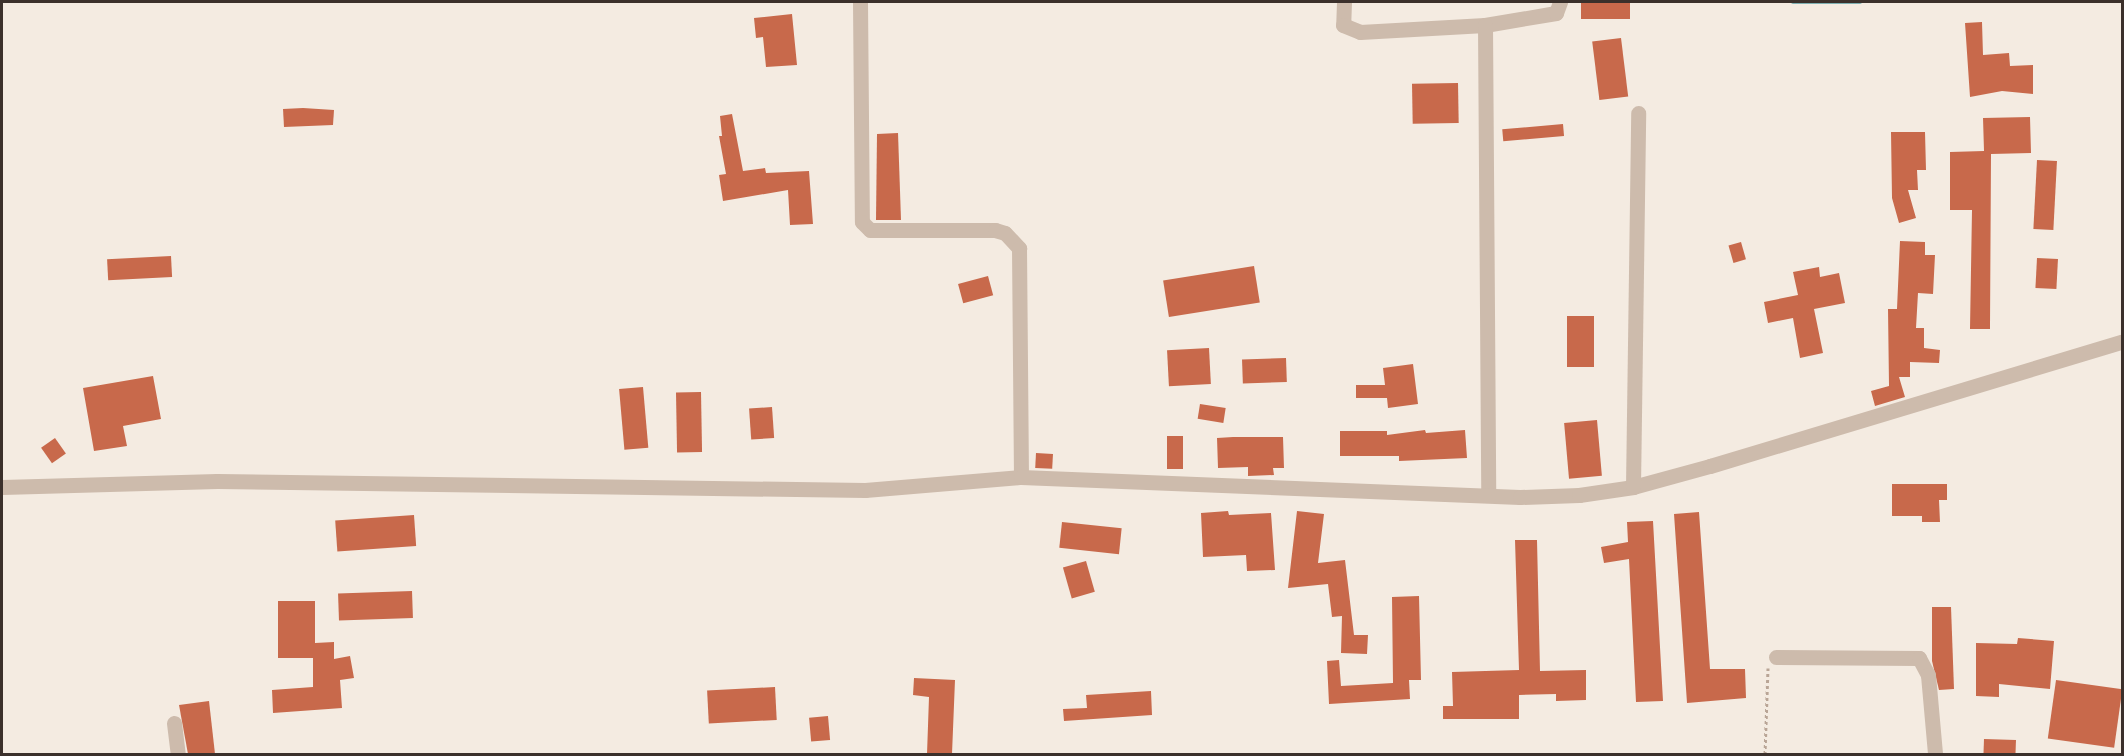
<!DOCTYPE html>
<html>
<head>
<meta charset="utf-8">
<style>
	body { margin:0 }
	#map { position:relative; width:2124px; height:756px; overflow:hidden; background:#f4ebe1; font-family:"Nunito Sans",sans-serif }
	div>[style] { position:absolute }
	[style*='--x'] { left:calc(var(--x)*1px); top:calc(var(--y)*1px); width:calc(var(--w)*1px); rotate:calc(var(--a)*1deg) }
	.stream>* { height:4.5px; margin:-2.25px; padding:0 2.25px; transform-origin:2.25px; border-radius:2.25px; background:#7fb0b2 }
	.building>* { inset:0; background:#c8694b; transform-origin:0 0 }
	.path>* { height:3px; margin-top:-1.5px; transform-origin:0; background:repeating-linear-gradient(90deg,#b9a596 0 3px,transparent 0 6px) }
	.minor>* { height:15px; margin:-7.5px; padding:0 7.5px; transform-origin:7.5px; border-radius:7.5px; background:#cdbbac }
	span { translate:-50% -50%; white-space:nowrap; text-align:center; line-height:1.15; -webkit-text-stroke:4.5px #fbf5ee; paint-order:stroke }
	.frame { position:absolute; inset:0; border:3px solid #3b302b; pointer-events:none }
</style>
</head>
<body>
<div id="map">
	<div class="stream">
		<div style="--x:1793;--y:2;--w:67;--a:0"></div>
	</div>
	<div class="building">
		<div style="left:1581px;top:2px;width:49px;height:17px"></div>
		<div style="clip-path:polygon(792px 14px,797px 65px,766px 67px,763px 37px,756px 38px,754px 18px)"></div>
		<div style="clip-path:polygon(1982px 22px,1983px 55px,2009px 53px,2010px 66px,2033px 65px,2033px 94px,2002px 91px,1970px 97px,1965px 23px)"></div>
		<div style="left:1621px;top:38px;width:59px;height:29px;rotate:83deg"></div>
		<div style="left:1458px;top:83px;width:40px;height:46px;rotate:89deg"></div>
		<div style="clip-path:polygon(303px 108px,334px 110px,333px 125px,284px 127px,283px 109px)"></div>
		<div style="clip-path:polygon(732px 114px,743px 171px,765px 168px,766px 173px,809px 171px,813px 224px,790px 225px,788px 190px,723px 201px,719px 175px,726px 174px,719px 136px,722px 136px,720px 116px)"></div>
		<div style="clip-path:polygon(2030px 117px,2031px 153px,1991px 154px,1990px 329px,1970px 329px,1972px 210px,1950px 210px,1950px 152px,1984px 151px,1983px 118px)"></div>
		<div style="left:1563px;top:124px;width:12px;height:61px;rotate:85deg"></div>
		<div style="clip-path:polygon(1891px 132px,1925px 132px,1926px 170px,1917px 170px,1918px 190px,1908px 190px,1916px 218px,1899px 223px,1892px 198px)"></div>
		<div style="clip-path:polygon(898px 133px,901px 220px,876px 220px,877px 134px)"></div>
		<div style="left:2037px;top:160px;width:20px;height:69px;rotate:3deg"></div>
		<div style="clip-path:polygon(1900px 241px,1925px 242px,1925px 255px,1935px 255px,1933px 294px,1918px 293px,1916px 328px,1924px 328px,1924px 348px,1940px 350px,1939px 363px,1910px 362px,1910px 377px,1899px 377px,1905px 397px,1875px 406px,1871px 391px,1889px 386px,1888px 309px,1897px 309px)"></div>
		<div style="left:1741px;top:242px;width:18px;height:13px;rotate:74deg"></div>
		<div style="left:171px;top:256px;width:21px;height:64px;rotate:87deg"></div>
		<div style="left:2037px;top:258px;width:21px;height:30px;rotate:3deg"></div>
		<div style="left:1254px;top:266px;width:37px;height:92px;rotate:81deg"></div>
		<div style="clip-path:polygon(1819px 267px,1820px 277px,1839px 273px,1845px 303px,1814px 309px,1823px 353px,1800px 358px,1793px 318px,1768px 323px,1764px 302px,1798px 295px,1793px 272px)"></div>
		<div style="left:988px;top:276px;width:20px;height:31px;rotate:75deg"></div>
		<div style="left:1567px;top:316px;width:27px;height:51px"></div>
		<div style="left:1209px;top:348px;width:36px;height:42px;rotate:87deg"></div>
		<div style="left:1286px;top:358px;width:24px;height:44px;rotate:88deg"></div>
		<div style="clip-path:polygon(1413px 364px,1418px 404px,1388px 408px,1387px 398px,1356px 398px,1356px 385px,1385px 385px,1383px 368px)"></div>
		<div style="clip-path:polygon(153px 376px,161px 419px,123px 426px,127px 446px,94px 451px,83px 388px)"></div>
		<div style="left:643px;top:387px;width:61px;height:24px;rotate:85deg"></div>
		<div style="left:701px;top:392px;width:60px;height:25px;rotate:89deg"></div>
		<div style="left:1200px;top:404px;width:26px;height:15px;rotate:9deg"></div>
		<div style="left:772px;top:407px;width:31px;height:23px;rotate:86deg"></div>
		<div style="left:1597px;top:420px;width:56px;height:33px;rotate:85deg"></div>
		<div style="clip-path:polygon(1425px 430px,1426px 433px,1465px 430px,1467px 458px,1399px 461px,1399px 456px,1340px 456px,1340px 431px,1387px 431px,1387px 435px)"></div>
		<div style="left:1167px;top:436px;width:16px;height:33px"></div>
		<div style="clip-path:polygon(1233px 437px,1283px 437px,1284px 468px,1273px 468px,1274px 475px,1248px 476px,1248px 467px,1218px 468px,1217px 438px)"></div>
		<div style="left:55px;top:438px;width:19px;height:17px;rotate:55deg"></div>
		<div style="left:1036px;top:453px;width:17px;height:15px;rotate:3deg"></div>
		<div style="clip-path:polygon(1892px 484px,1947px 484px,1947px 500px,1939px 500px,1940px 522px,1922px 522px,1922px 516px,1892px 516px)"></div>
		<div style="clip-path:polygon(1228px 511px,1229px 515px,1271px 513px,1275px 570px,1247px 571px,1246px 555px,1203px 557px,1201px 513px)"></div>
		<div style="clip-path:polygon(1297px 511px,1324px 514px,1318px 563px,1345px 560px,1354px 635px,1368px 635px,1367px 654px,1341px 653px,1342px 616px,1332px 617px,1328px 584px,1288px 588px)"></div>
		<div style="clip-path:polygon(1699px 512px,1710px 669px,1745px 669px,1746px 698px,1687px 703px,1674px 514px)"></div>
		<div style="left:414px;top:515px;width:31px;height:79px;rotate:86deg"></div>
		<div style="clip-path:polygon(1653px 521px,1663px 701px,1636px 702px,1629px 559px,1604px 563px,1601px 547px,1628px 542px,1627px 522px)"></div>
		<div style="left:1062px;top:522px;width:60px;height:26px;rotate:6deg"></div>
		<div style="clip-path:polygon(1515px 540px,1537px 540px,1540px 671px,1586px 670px,1586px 700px,1556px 701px,1556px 694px,1519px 695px,1519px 719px,1443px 719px,1443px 706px,1453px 706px,1452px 672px,1519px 670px)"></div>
		<div style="left:1086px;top:561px;width:32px;height:24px;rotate:74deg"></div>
		<div style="left:412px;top:591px;width:27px;height:74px;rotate:88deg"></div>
		<div style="clip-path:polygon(1419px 596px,1421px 680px,1409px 680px,1410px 699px,1329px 704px,1327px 661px,1339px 660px,1341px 686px,1393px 683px,1392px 597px)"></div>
		<div style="clip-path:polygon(278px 601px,315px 601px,315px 643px,334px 642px,334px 659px,350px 656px,354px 678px,340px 680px,342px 708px,273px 713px,272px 690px,313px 687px,313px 658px,278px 658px)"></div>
		<div style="clip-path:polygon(1932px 607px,1951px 607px,1954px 689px,1939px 690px,1932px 661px)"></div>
		<div style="clip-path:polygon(2018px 638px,2054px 641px,2050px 689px,1999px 684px,1999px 697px,1976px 696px,1976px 643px,2017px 644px)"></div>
		<div style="clip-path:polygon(914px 678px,955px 680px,952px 754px,927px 754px,929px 697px,913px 695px)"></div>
		<div style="left:2056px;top:680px;width:67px;height:59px;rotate:8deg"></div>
		<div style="left:775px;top:687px;width:33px;height:68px;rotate:87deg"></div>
		<div style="clip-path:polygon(1151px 691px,1152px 715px,1064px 721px,1063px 709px,1087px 708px,1086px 695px)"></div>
		<div style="clip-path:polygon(209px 701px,215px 754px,188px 754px,179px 705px)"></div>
		<div style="left:828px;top:716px;width:24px;height:19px;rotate:85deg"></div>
		<div style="left:1984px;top:739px;width:32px;height:15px;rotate:2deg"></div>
	</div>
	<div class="path">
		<div style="--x:1765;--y:754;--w:86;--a:-88"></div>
	</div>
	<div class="minor">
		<div style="--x:860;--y:2;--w:220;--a:89.5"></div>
		<div style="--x:862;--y:222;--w:11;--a:45"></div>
		<div style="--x:870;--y:230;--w:125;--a:0"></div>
		<div style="--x:995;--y:230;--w:10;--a:17"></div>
		<div style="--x:1005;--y:233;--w:21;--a:47"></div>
		<div style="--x:1019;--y:248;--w:229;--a:89.5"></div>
		<div style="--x:1344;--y:2;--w:23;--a:92"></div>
		<div style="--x:1343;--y:25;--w:18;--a:22"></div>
		<div style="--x:1360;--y:32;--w:125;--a:-3.2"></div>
		<div style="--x:1485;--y:25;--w:72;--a:-9.6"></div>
		<div style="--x:1556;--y:13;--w:12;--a:-70"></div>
		<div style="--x:1485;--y:25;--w:470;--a:89.6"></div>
		<div style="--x:2;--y:487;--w:215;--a:-1.6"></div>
		<div style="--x:217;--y:481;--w:648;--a:0.8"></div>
		<div style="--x:865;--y:490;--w:157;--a:-4.8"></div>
		<div style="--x:1021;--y:477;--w:499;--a:2.3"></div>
		<div style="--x:1520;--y:497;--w:59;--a:-1.9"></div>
		<div style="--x:1579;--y:495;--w:55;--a:-8.4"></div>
		<div style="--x:1633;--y:487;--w:80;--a:-15.3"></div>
		<div style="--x:1710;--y:466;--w:430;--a:-16.8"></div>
		<div style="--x:1633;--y:487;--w:374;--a:-89.2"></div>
		<div style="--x:1776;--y:657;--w:143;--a:0.4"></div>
		<div style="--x:1919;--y:658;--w:19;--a:62"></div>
		<div style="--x:1928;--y:675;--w:79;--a:84.9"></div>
		<div style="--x:174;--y:723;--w:31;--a:83"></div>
	</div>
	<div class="frame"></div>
</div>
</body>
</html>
